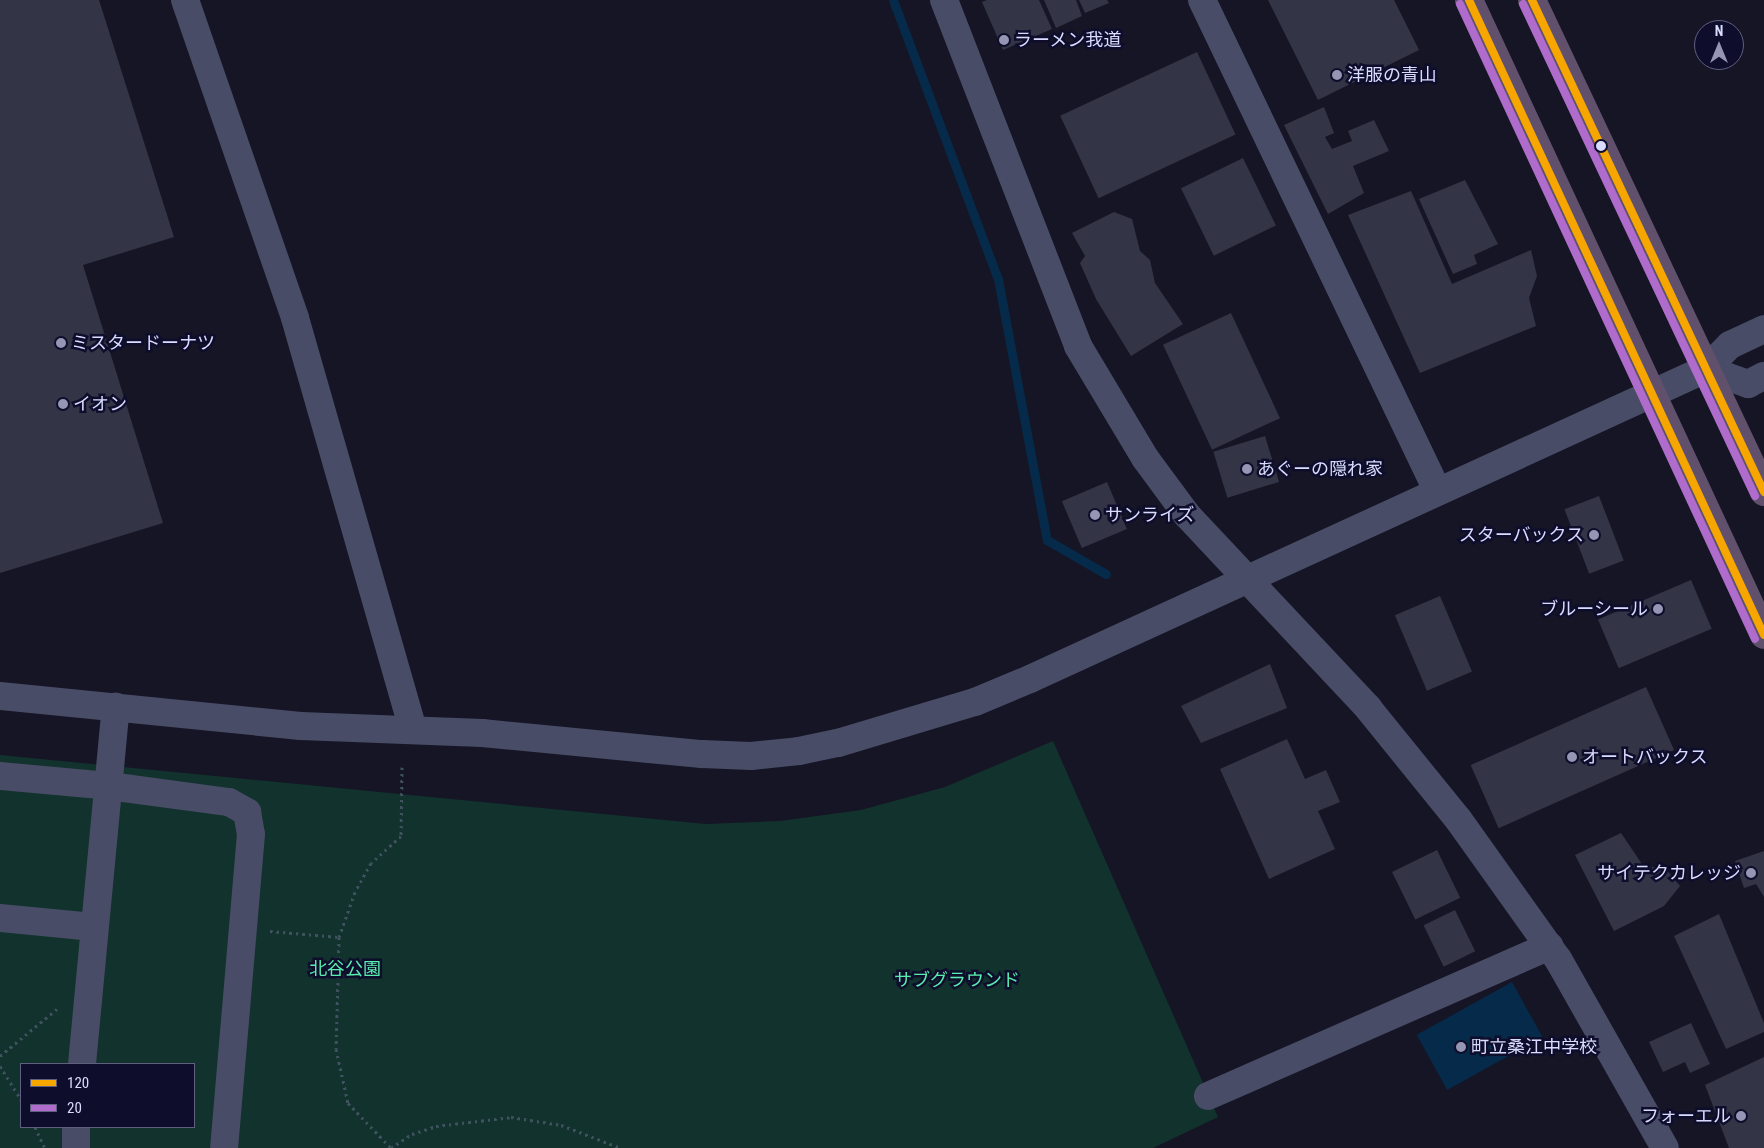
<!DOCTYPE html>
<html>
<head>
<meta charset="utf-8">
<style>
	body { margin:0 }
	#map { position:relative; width:1764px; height:1148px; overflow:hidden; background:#151525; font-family:"Roboto Condensed","Noto Sans JP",sans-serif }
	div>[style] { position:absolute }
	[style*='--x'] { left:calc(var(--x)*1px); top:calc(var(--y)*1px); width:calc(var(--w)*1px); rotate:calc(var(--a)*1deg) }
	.green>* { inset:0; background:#12322e }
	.water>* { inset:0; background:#062a4a; transform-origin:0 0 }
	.stream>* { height:9px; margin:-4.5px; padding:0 4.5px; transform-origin:4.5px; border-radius:4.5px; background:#062a4a }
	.building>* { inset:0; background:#333446; transform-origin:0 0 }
	.path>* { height:3px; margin-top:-1.5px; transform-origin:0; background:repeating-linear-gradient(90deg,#40525f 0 2.5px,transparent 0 6.5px) }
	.minor>* { height:28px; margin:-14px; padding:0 14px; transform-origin:14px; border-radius:14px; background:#494c66 }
	.highway>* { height:28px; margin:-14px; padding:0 14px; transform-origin:14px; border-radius:14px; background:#60506b }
	.bus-1>* { height:8px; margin:-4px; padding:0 4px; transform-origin:4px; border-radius:4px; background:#f7a600 }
	.bus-2>* { height:8px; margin:-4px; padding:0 4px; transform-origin:4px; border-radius:4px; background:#b06ccc }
	.dots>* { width:14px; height:14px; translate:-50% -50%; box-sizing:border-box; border:2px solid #0e0e2c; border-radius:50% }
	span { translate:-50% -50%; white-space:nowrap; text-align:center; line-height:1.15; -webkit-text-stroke:5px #0e0e2c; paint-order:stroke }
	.poi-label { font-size:18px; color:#d9dcff }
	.left { translate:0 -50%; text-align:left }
	.right { translate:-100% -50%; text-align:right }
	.park-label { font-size:18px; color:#59ecae }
	.legend { position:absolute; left:20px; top:1063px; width:175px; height:65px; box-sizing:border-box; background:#0e0e2c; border:1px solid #5f6080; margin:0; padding:6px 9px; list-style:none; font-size:15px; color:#d9dcff }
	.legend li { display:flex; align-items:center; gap:10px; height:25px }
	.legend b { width:25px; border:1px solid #5f6080 }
	.north { position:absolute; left:1694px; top:20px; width:50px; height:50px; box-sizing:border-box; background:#0e0e2c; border:1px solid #5f6080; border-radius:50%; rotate:0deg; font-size:14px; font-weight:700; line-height:20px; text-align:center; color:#d9dcff }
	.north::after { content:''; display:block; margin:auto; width:18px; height:22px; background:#9496b3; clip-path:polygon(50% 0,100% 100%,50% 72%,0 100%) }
</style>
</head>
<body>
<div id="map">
	<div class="green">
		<div style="clip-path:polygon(evenodd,1053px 741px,1218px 1117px,1153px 1148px,0 1148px,0 755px,706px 824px,780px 821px,861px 810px,945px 787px,1053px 741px,21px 1064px,194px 1064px,194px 1127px,21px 1127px,21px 1064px)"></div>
	</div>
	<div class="water">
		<div style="left:1512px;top:982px;width:63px;height:109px;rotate:61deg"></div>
	</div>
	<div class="stream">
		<div style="--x:893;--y:0;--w:298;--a:69.4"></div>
		<div style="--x:998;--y:279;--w:266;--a:79.4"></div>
		<div style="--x:1047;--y:540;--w:68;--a:30"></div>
	</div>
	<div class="building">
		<div style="clip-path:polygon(0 0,99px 0,174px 237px,83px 265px,163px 523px,0 573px)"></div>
		<div style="clip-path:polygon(987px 0,1039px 0,1052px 29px,1003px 50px,982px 2px)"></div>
		<div style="clip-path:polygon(1044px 0,1076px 0,1082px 16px,1056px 28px)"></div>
		<div style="clip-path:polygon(1079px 0,1107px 0,1109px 3px,1085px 13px)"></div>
		<div style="clip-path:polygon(1268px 0,1394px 0,1419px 50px,1318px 100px)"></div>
		<div style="left:1197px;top:52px;width:91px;height:151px;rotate:65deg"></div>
		<div style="clip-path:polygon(1324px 107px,1334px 133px,1325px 137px,1332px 149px,1352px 141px,1348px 131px,1374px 120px,1389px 151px,1353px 166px,1364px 193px,1328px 214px,1284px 125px)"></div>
		<div style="left:1243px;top:158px;width:75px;height:69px;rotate:64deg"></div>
		<div style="clip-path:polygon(1465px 180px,1498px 244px,1474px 255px,1477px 264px,1453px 274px,1419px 199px)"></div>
		<div style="clip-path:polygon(1411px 191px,1452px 284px,1531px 250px,1537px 276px,1529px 298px,1536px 326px,1420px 373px,1348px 215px)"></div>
		<div style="clip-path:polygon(1114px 212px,1132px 219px,1140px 251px,1150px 260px,1155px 283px,1183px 324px,1131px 356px,1096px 299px,1080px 263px,1085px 256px,1072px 233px)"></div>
		<div style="left:1231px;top:313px;width:116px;height:75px;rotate:65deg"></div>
		<div style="left:1265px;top:436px;width:48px;height:54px;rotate:73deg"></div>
		<div style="left:1107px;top:482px;width:51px;height:49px;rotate:67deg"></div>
		<div style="left:1599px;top:496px;width:69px;height:37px;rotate:69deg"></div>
		<div style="left:1691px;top:580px;width:53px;height:101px;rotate:67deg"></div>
		<div style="left:1440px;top:596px;width:82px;height:49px;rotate:67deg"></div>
		<div style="clip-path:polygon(1270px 664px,1287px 708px,1201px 743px,1181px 706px)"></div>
		<div style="left:1646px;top:687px;width:69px;height:192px;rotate:66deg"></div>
		<div style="clip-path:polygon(1287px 739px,1305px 779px,1326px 770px,1340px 802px,1318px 811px,1335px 849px,1269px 879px,1220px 769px)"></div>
		<div style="clip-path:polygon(1621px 833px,1644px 867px,1664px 867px,1680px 886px,1664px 906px,1614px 931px,1575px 855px)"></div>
		<div style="left:1437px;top:850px;width:53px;height:50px;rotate:64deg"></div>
		<div style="clip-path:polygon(1764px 851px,1764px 897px,1756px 884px,1744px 888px,1735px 861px)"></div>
		<div style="left:1455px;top:910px;width:46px;height:35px;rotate:64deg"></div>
		<div style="clip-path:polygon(1719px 914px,1764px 1023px,1764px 1032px,1726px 1049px,1674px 936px)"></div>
		<div style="clip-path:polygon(1691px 1023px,1710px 1064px,1690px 1073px,1685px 1062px,1663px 1072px,1649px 1042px)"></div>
		<div style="clip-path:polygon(1764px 1057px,1764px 1148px,1729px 1148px,1705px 1085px)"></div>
	</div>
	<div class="path">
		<div style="--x:402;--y:767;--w:69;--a:90.8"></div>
		<div style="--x:401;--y:836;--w:40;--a:138"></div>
		<div style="--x:371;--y:863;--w:33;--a:119"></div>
		<div style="--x:355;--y:892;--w:48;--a:109.6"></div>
		<div style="--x:339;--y:937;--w:112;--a:91.5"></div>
		<div style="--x:336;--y:1049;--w:55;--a:77.5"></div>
		<div style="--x:348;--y:1103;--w:62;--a:46.3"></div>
		<div style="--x:391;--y:1148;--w:25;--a:-34"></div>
		<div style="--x:412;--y:1134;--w:25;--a:-18"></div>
		<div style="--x:436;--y:1126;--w:76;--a:-6.8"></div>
		<div style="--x:511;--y:1117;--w:51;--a:9.1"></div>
		<div style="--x:561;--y:1125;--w:64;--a:21"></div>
		<div style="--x:270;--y:931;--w:69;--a:5"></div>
		<div style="--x:0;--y:1056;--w:75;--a:-39.6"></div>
		<div style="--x:0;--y:1066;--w:40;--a:58"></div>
		<div style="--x:35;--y:1127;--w:23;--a:65"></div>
	</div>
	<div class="minor">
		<div style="--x:185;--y:0;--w:336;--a:70.9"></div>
		<div style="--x:295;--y:318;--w:428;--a:74"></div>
		<div style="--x:944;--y:0;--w:371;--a:68.8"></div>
		<div style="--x:1078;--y:346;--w:131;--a:59.1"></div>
		<div style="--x:1145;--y:458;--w:71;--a:53.6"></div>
		<div style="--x:1187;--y:515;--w:265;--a:46.8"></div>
		<div style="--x:1368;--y:708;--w:143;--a:51"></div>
		<div style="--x:1458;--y:819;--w:172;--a:54.5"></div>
		<div style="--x:1558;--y:959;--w:217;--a:60.5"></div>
		<div style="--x:1202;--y:0;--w:543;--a:64.38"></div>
		<div style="--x:1706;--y:369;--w:45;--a:19.7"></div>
		<div style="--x:1748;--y:384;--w:18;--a:-27"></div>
		<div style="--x:0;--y:696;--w:302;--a:5.7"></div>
		<div style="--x:301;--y:726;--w:181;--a:2.2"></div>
		<div style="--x:482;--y:733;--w:221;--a:5.5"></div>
		<div style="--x:702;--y:754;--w:49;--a:2.3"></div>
		<div style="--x:751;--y:756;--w:48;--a:-5.9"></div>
		<div style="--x:799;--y:751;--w:40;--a:-12"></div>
		<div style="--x:838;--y:743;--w:143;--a:-16.7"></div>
		<div style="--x:975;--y:702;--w:60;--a:-22.7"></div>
		<div style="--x:1030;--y:679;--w:744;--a:-24.64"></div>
		<div style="--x:1706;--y:369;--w:34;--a:-45"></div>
		<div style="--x:1730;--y:345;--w:38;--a:-25"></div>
		<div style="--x:0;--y:776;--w:109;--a:5.2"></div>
		<div style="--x:109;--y:786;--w:121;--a:7.6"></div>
		<div style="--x:229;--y:802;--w:21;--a:29"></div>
		<div style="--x:247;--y:812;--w:22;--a:80"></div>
		<div style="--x:251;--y:834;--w:315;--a:94.9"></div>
		<div style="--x:0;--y:918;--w:94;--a:5.5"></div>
		<div style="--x:82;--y:1064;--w:359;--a:-84.6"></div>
		<div style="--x:1208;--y:1096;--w:373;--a:-23.7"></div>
		<div style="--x:76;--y:1148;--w:21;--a:-90"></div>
	</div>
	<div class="highway">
		<div style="--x:1469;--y:0;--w:700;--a:65.08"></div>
		<div style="--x:1532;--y:0;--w:544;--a:64.75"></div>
	</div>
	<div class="bus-1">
		<div style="--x:1469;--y:0;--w:700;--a:65.08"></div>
		<div style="--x:1532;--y:0;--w:544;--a:64.75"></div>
	</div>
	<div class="bus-2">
		<div style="--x:1460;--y:4;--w:700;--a:65.08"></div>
		<div style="--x:1523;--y:4;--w:544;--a:64.75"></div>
	</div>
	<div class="dots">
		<div style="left:1004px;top:40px;background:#9496b3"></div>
		<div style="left:1337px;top:75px;background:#9496b3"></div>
		<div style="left:1601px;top:146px;background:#d9dcff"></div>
		<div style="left:61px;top:343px;background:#9496b3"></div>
		<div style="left:63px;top:404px;background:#9496b3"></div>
		<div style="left:1247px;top:469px;background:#9496b3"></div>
		<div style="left:1095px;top:515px;background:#9496b3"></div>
		<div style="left:1594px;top:535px;background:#9496b3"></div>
		<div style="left:1658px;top:609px;background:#9496b3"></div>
		<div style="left:1572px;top:757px;background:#9496b3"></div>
		<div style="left:1751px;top:873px;background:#9496b3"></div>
		<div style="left:1461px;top:1047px;background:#9496b3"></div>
		<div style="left:1741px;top:1116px;background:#9496b3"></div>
	</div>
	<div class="poi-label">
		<span class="left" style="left:1014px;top:40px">ラーメン我道</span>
		<span class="left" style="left:1347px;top:75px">洋服の青山</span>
		<span class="left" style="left:71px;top:343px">ミスタードーナツ</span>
		<span class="left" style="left:73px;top:404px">イオン</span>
		<span class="left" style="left:1257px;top:469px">あぐーの隠れ家</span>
		<span class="left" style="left:1105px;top:515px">サンライズ</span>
		<span class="right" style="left:1584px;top:535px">スターバックス</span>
		<span class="right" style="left:1648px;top:609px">ブルーシール</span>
		<span class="left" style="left:1582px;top:757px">オートバックス</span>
		<span class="right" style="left:1741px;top:873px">サイテクカレッジ</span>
		<span class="left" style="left:1471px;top:1047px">町立桑江中学校</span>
		<span class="right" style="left:1731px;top:1116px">フォーエル</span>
	</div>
	<div class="park-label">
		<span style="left:345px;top:969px">北谷公園</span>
		<span style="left:957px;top:980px">サブグラウンド</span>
	</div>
	<ul class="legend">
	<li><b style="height:6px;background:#f7a600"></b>120</li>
	<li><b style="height:6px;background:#b06ccc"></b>20</li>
	</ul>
	<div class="north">N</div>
</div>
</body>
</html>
